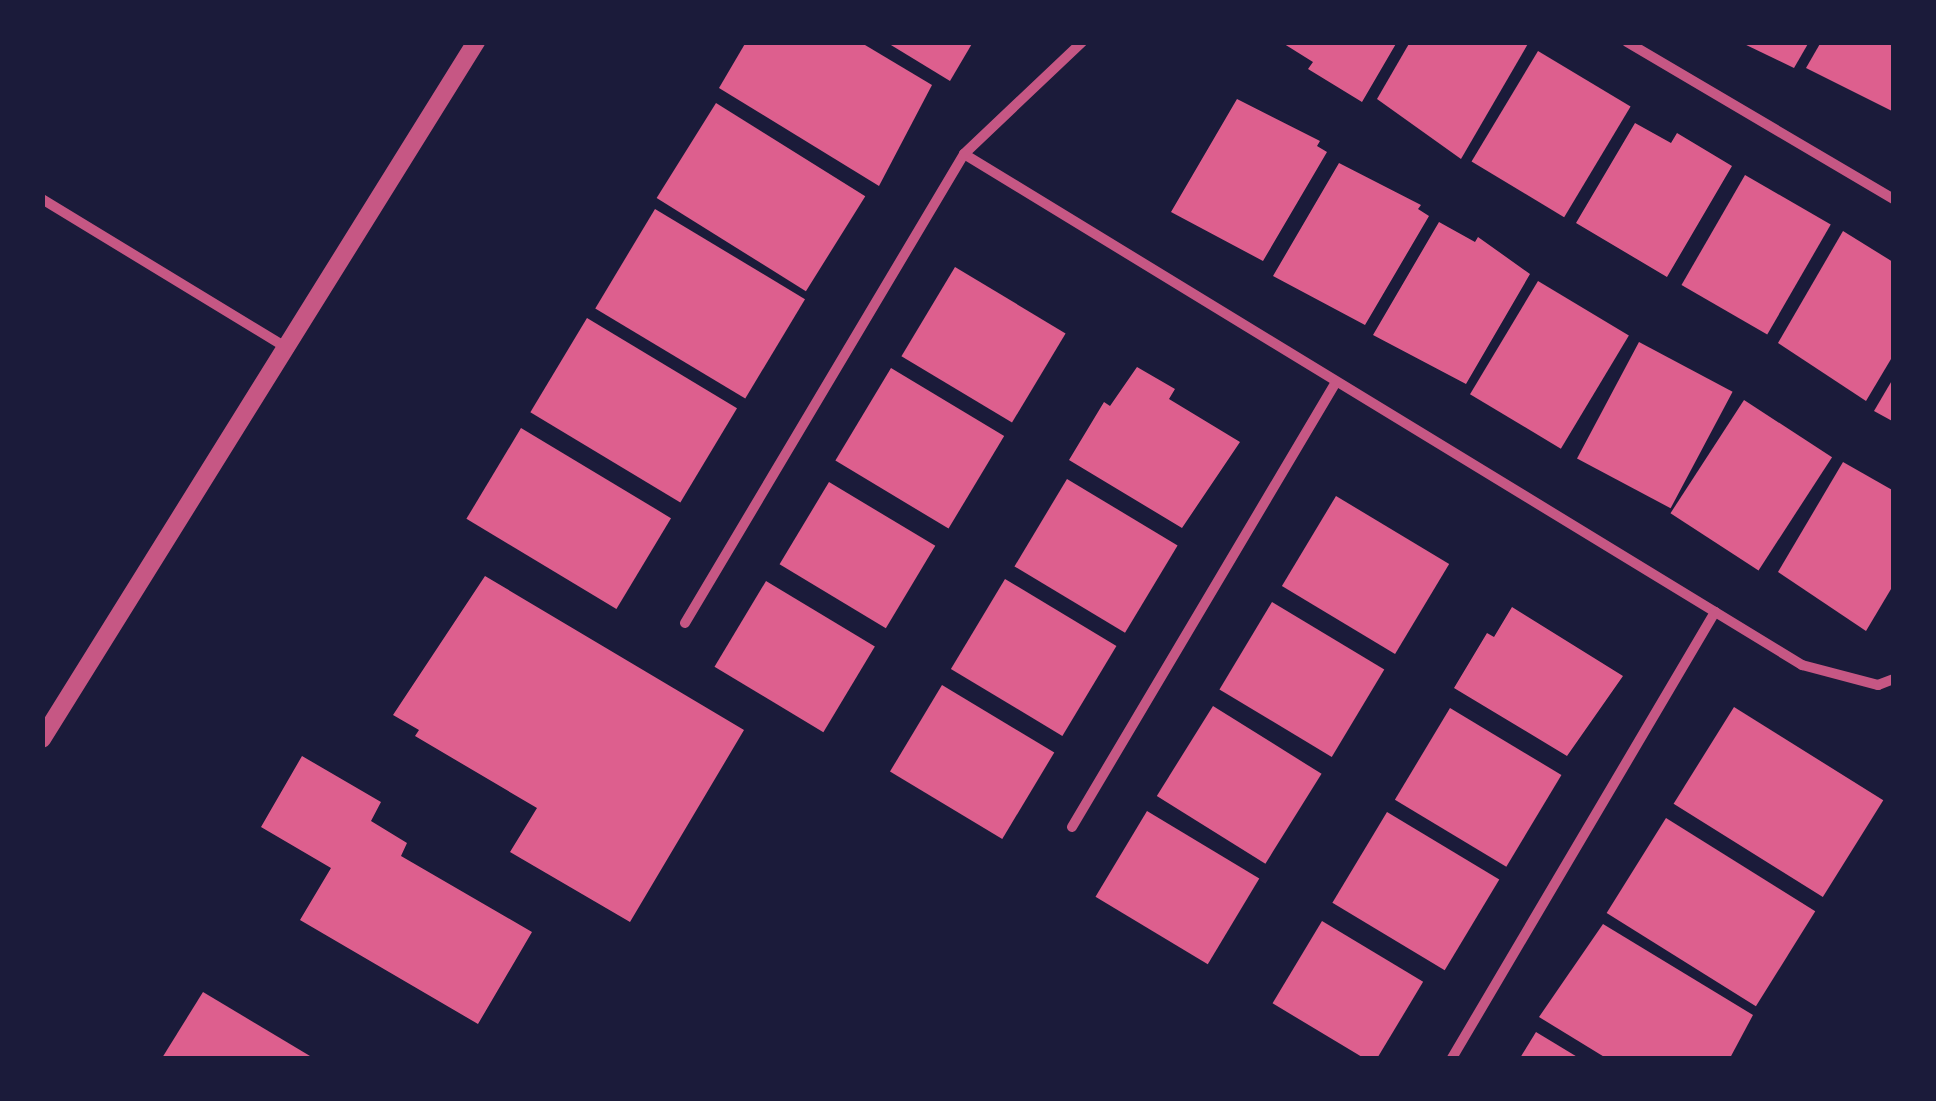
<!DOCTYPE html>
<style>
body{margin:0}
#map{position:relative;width:1936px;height:1101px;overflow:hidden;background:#1b1b3a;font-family:"Zilla Slab",serif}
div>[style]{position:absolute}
.building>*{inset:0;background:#dd5f8e;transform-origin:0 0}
.minor>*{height:10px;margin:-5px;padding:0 5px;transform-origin:5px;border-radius:5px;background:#c65784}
.tertiary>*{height:18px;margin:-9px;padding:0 9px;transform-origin:9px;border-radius:9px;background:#c65784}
span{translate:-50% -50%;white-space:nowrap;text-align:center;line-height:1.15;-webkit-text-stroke:10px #1b1b3a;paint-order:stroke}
.frame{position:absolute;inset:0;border:45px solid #1b1b3a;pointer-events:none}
</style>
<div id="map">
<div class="building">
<div style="clip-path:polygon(746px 42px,860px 42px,932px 85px,879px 186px,719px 88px)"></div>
<div style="clip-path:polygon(886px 42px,973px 42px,950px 81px)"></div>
<div style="clip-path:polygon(1281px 42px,1397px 42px,1362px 102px,1308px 69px,1313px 62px)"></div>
<div style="clip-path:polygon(1410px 42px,1529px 42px,1461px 159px,1377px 99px)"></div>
<div style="clip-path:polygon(1740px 42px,1809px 42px,1794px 68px)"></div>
<div style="clip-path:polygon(1821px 42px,1894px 42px,1894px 112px,1806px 68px)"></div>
<div style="left:1538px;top:51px;width:108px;height:129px;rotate:31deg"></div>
<div style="clip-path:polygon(1237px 99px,1320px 141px,1317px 146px,1327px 152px,1263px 261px,1171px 212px)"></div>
<div style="left:716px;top:103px;width:176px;height:112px;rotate:32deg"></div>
<div style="clip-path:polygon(1635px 123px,1671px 143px,1677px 133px,1732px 166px,1667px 277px,1576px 223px)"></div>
<div style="clip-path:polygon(1339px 163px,1421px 205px,1418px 209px,1429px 216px,1365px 325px,1273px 276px)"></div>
<div style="left:1745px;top:175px;width:99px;height:127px;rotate:30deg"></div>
<div style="left:655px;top:209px;width:175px;height:116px;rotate:31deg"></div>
<div style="clip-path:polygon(1439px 222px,1475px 242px,1478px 237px,1530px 274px,1466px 384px,1373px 335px)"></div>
<div style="clip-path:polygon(1843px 231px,1893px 262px,1894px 354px,1866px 401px,1778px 343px)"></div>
<div style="left:955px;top:267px;width:129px;height:104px;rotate:31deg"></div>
<div style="left:1538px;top:281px;width:106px;height:132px;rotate:31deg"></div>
<div style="left:587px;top:318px;width:175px;height:110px;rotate:31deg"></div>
<div style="left:1639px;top:342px;width:106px;height:132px;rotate:28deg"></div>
<div style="clip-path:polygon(1137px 367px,1175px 389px,1169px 399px,1240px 442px,1182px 528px,1069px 460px,1104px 402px,1110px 406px)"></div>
<div style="left:891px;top:368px;width:132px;height:108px;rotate:31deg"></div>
<div style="clip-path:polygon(1894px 377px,1894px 422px,1874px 411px)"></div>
<div style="left:1744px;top:400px;width:105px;height:135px;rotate:33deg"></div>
<div style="left:521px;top:428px;width:175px;height:106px;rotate:31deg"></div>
<div style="clip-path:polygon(1843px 462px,1894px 491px,1894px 584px,1866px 631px,1778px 572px)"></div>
<div style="left:1067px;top:479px;width:129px;height:102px;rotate:31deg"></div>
<div style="left:829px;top:482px;width:124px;height:96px;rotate:31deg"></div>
<div style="left:1336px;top:496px;width:132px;height:105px;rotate:31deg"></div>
<div style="clip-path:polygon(485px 576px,744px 730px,630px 922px,510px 852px,537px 808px,415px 736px,419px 730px,393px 715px)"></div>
<div style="left:1005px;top:579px;width:130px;height:105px;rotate:31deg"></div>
<div style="left:766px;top:581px;width:127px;height:100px;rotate:31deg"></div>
<div style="left:1272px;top:602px;width:131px;height:102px;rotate:31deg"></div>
<div style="clip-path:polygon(1512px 607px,1623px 676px,1567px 756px,1454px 688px,1487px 633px,1494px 637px)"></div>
<div style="left:942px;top:685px;width:131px;height:101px;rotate:31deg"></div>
<div style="left:1213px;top:706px;width:128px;height:106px;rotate:32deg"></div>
<div style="left:1734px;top:707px;width:176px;height:114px;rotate:32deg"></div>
<div style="left:1450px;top:708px;width:130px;height:107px;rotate:31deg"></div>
<div style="clip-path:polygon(302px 756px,381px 802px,371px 821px,407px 843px,401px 856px,532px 932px,478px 1024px,300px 920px,331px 868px,261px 827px)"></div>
<div style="left:1147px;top:811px;width:131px;height:100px;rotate:31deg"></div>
<div style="left:1387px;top:812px;width:131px;height:106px;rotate:31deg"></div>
<div style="left:1666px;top:818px;width:176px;height:112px;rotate:32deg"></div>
<div style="left:1322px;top:921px;width:118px;height:96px;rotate:31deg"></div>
<div style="clip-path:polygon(1603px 924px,1753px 1015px,1730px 1058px,1606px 1058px,1539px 1017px)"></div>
<div style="clip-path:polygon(203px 992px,310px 1056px,308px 1058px,162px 1058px)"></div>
<div style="clip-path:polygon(1536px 1032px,1579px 1058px,1520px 1058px)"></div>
</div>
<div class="minor">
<div style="left:1627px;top:42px;width:310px;rotate:30.5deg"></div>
<div style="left:964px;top:154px;width:982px;rotate:31.37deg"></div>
<div style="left:1802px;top:665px;width:79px;rotate:14.7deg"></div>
<div style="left:1878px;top:685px;width:17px;rotate:-21deg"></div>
<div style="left:42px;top:199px;width:289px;rotate:31.3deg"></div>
<div style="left:685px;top:623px;width:546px;rotate:-59.25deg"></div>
<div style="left:964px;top:154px;width:163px;rotate:-43.5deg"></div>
<div style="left:1072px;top:827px;width:517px;rotate:-59.32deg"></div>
<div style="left:1452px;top:1058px;width:518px;rotate:-59.47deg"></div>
</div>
<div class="tertiary">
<div style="left:42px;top:739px;width:821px;rotate:-58.09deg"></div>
</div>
<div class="frame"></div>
</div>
